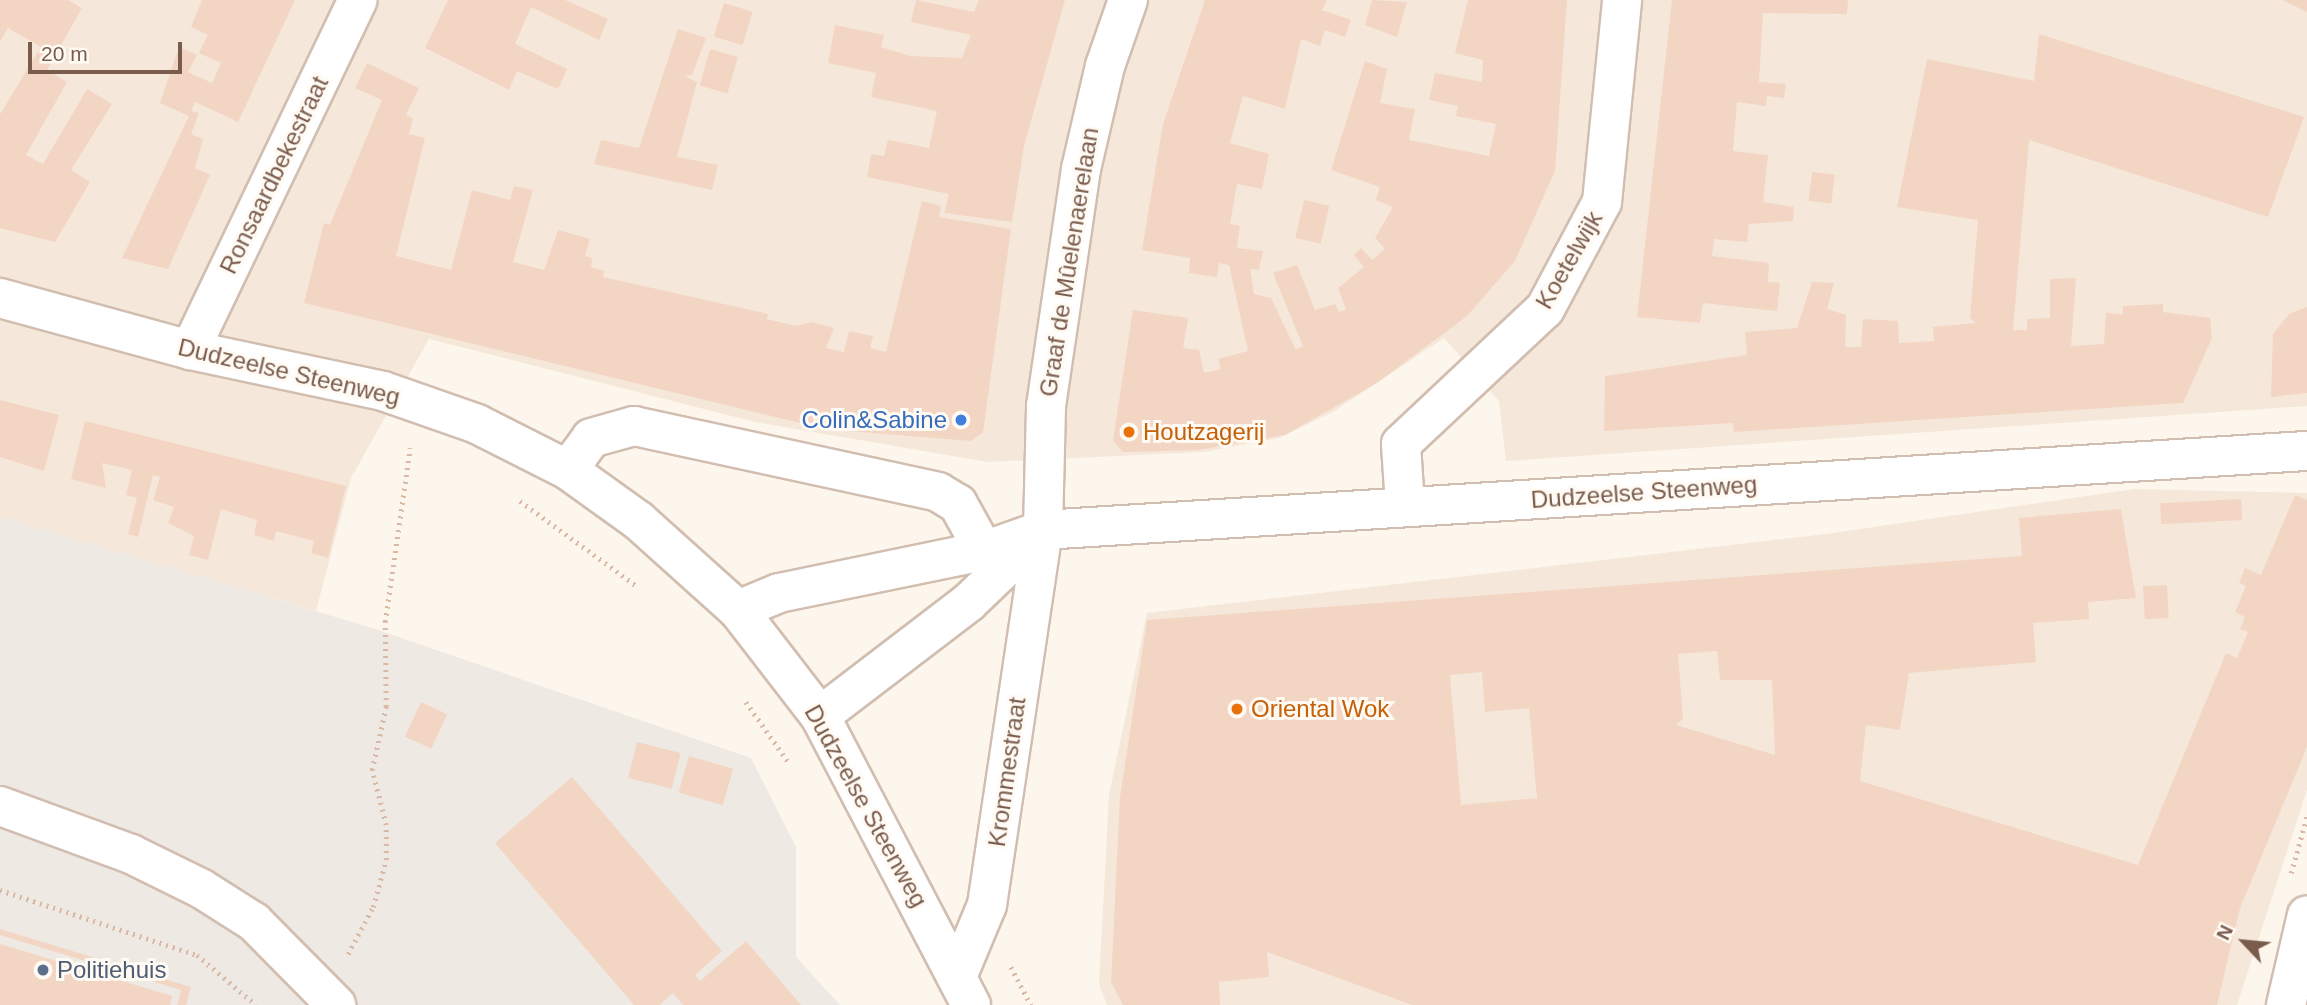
<!DOCTYPE html>
<meta charset="utf-8">
<style>
body{margin:0}
#map{position:relative;width:2307px;height:1005px;overflow:hidden;background:#fdf6ec;font-family:Helvetica,sans-serif}
div>[style]{position:absolute}
.residential>*{inset:0;background:#f5e8da}
.industrial>*{inset:0;background:#efe9e4}
.building>*{inset:0;background:#f3d5c3;transform-origin:0 0}
.path>*{height:4.5px;margin-top:-2.25px;transform-origin:0;background:repeating-linear-gradient(90deg,#d9b8a5 0 2px,transparent 0 7px)}
.roads{filter:drop-shadow(2px 0 #d1beb0) drop-shadow(-2px 0 #d1beb0) drop-shadow(0 2px #d1beb0) drop-shadow(0 -2px #d1beb0)}
.street>*{height:38px;margin:-19px;padding:0 19px;transform-origin:19px;border-radius:19px;background:#fff}
.secondary>*{height:38px;margin:-19px;padding:0 19px;transform-origin:19px;border-radius:19px;background:#fff}
.dots>*{width:19px;height:19px;translate:-50% -50%;box-sizing:border-box;border:4px solid #fffaf3;border-radius:50%}
span{translate:-50% -50%;white-space:nowrap;text-align:center;line-height:1.15;-webkit-text-stroke:6px #fffaf3;paint-order:stroke}
.street-label{font-size:24px;color:#7a5c4d}
.shop-label{font-size:24px;color:#366cbe}
.right{translate:-100% -50%;text-align:right}
.food-label{font-size:24px;color:#c56008}
.left{translate:0 -50%;text-align:left}
.service-label{font-size:24px;color:#4e5e75}
.north{position:absolute;left:2209px;top:907px;width:70px;height:70px;-webkit-text-stroke:5px #fffaf3;paint-order:stroke;rotate:296deg;font-size:19px;font-weight:700;line-height:28px;text-align:center;color:#7a5c4d}
.north::after{content:'';display:block;margin:auto;width:24px;height:32px;background:#7a5c4d;clip-path:polygon(50% 0,100% 100%,50% 72%,0 100%)}
.scale{position:absolute;left:28px;top:42px;width:154px;height:32px;box-sizing:border-box;border:4px solid #7a5c4d;border-top:0;padding-left:9px;font-size:21px;line-height:24px;white-space:nowrap;color:#7a5c4d;-webkit-text-stroke:5px #fffaf3;paint-order:stroke}
</style>
<div id="map">
<div class="residential">
<div style="clip-path:polygon(0 0,2307px 0,2307px 406px,1506px 461px,1499px 401px,1444px 338px,1333px 412px,1279px 438px,1204px 452px,988px 462px,755px 422px,429px 339px,351px 478px,316px 611px,0 517px)"></div>
<div style="clip-path:polygon(2134px 489px,2307px 493px,2307px 790px,2237px 1005px,1107px 1005px,1099px 984px,1109px 795px,1147px 613px,1826px 534px)"></div>
</div>
<div class="industrial">
<div style="clip-path:polygon(0 517px,369px 627px,751px 758px,796px 847px,796px 957px,840px 1005px,0 1005px)"></div>
</div>
<div class="building">
<div style="clip-path:polygon(0 0,68px 0,82px 8px,47px 70px,67px 82px,26px 155px,43px 164px,87px 89px,112px 104px,71px 170px,90px 182px,55px 242px,0 228px,0 114px,41px 47px,8px 28px,0 42px)"></div>
<div style="clip-path:polygon(202px 0,295px 0,238px 122px,195px 102px,191px 111px,199px 113px,191px 134px,203px 139px,195px 168px,210px 175px,168px 269px,122px 258px,189px 116px,160px 103px,179px 47px,197px 55px,188px 72px,212px 83px,221px 63px,199px 53px,208px 35px,191px 27px)"></div>
<div style="clip-path:polygon(448px 0,565px 0,608px 19px,599px 40px,531px 7px,515px 44px,567px 69px,558px 89px,517px 71px,509px 90px,425px 48px)"></div>
<div style="clip-path:polygon(916px 0,974px 12px,979px 0,1065px 0,1024px 146px,1012px 222px,944px 213px,949px 194px,867px 177px,871px 154px,884px 156px,888px 140px,929px 148px,937px 111px,871px 97px,876px 73px,828px 63px,835px 25px,884px 35px,881px 47px,910px 56px,962px 58px,971px 35px,911px 22px)"></div>
<div style="clip-path:polygon(1205px 0,1327px 0,1322px 10px,1351px 20px,1345px 37px,1325px 30px,1320px 46px,1301px 39px,1285px 109px,1243px 96px,1230px 143px,1269px 154px,1262px 189px,1237px 184px,1230px 224px,1240px 226px,1237px 248px,1263px 251px,1259px 270px,1250px 269px,1254px 294px,1271px 298px,1296px 350px,1303px 346px,1273px 273px,1297px 265px,1315px 310px,1335px 304px,1339px 312px,1346px 309px,1338px 288px,1364px 267px,1354px 255px,1361px 248px,1372px 260px,1385px 249px,1375px 238px,1393px 207px,1376px 200px,1380px 187px,1331px 170px,1365px 61px,1387px 69px,1380px 103px,1415px 109px,1409px 140px,1489px 156px,1496px 124px,1456px 116px,1458px 106px,1429px 100px,1435px 73px,1482px 82px,1483px 60px,1455px 53px,1468px 0,1567px 0,1555px 171px,1515px 261px,1467px 316px,1377px 383px,1285px 435px,1198px 450px,1123px 452px,1113px 440px,1133px 310px,1188px 318px,1183px 348px,1199px 350px,1204px 373px,1221px 369px,1218px 359px,1248px 351px,1229px 265px,1219px 263px,1217px 277px,1189px 273px,1190px 258px,1142px 250px,1163px 124px)"></div>
<div style="clip-path:polygon(1372px 0,1407px 2px,1397px 37px,1365px 25px)"></div>
<div style="clip-path:polygon(1672px 0,1848px 0,1847px 14px,1763px 13px,1759px 82px,1786px 84px,1784px 98px,1767px 96px,1766px 106px,1737px 102px,1733px 151px,1768px 155px,1763px 202px,1794px 207px,1793px 221px,1749px 224px,1747px 242px,1714px 239px,1712px 256px,1769px 263px,1768px 282px,1780px 283px,1777px 311px,1703px 303px,1700px 323px,1637px 317px)"></div>
<div style="clip-path:polygon(2283px 0,2307px 0,2307px 12px)"></div>
<div style="left:724px;top:3px;width:30px;height:35px;rotate:17deg"></div>
<div style="clip-path:polygon(678px 29px,706px 38px,692px 75px,684px 76px,697px 82px,677px 157px,718px 165px,712px 190px,594px 164px,601px 140px,639px 148px)"></div>
<div style="clip-path:polygon(2039px 34px,2304px 117px,2268px 217px,2029px 140px,2013px 330px,2027px 330px,2027px 319px,2050px 318px,2050px 279px,2076px 278px,2071px 346px,2104px 344px,2106px 313px,2123px 314px,2123px 306px,2163px 304px,2163px 312px,2210px 318px,2212px 338px,2183px 403px,1734px 432px,1733px 423px,1604px 431px,1605px 376px,1747px 355px,1745px 332px,1797px 328px,1812px 282px,1834px 283px,1827px 309px,1846px 315px,1845px 347px,1861px 347px,1863px 319px,1898px 321px,1899px 343px,1934px 341px,1933px 327px,1976px 323px,1970px 318px,1978px 220px,1897px 207px,1927px 59px,2034px 81px)"></div>
<div style="left:710px;top:49px;width:29px;height:38px;rotate:16deg"></div>
<div style="clip-path:polygon(367px 63px,419px 88px,406px 115px,413px 118px,409px 134px,425px 138px,396px 256px,451px 270px,472px 190px,510px 200px,514px 186px,533px 190px,513px 262px,544px 270px,558px 230px,590px 239px,585px 256px,592px 258px,591px 267px,604px 271px,603px 277px,768px 314px,767px 319px,795px 326px,811px 322px,834px 328px,826px 348px,844px 352px,849px 331px,873px 336px,870px 348px,886px 352px,922px 201px,941px 206px,939px 217px,1011px 229px,983px 432px,971px 441px,825px 429px,304px 303px,324px 223px,330px 225px,382px 100px,355px 88px)"></div>
<div style="left:1812px;top:172px;width:23px;height:29px;rotate:7deg"></div>
<div style="left:1304px;top:200px;width:26px;height:39px;rotate:13deg"></div>
<div style="clip-path:polygon(2307px 307px,2307px 393px,2271px 397px,2273px 334px,2289px 314px)"></div>
<div style="clip-path:polygon(0 400px,59px 415px,44px 471px,0 457px)"></div>
<div style="clip-path:polygon(85px 421px,346px 486px,328px 558px,311px 553px,314px 541px,276px 531px,274px 541px,254px 535px,257px 520px,221px 509px,208px 560px,189px 555px,194px 536px,168px 523px,174px 507px,153px 500px,160px 477px,153px 475px,138px 537px,128px 534px,137px 498px,126px 495px,132px 470px,102px 463px,106px 488px,71px 479px)"></div>
<div style="clip-path:polygon(evenodd,2295px 495px,2307px 500px,2307px 747px,2240px 908px,2217px 1005px,1412px 1005px,1267px 952px,1269px 977px,1219px 982px,1220px 1005px,1123px 1005px,1111px 982px,1120px 797px,1147px 620px,2022px 556px,2019px 518px,2121px 509px,2136px 598px,2088px 602px,2089px 619px,2033px 623px,2036px 662px,1909px 673px,1900px 730px,1866px 725px,1860px 781px,2138px 865px,2226px 653px,2237px 658px,2248px 632px,2240px 629px,2245px 617px,2235px 612px,2246px 586px,2239px 583px,2245px 568px,2261px 575px,2295px 495px,1717px 651px,1720px 680px,1772px 680px,1775px 755px,1676px 725px,1683px 719px,1678px 654px,1717px 651px,2295px 495px,1482px 672px,1485px 712px,1529px 708px,1537px 798px,1461px 805px,1450px 675px,1482px 672px)"></div>
<div style="left:2241px;top:499px;width:21px;height:81px;rotate:87deg"></div>
<div style="left:2167px;top:585px;width:33px;height:24px;rotate:87deg"></div>
<div style="left:421px;top:702px;width:29px;height:38px;rotate:25deg"></div>
<div style="left:637px;top:742px;width:45px;height:37px;rotate:14deg"></div>
<div style="left:689px;top:756px;width:46px;height:38px;rotate:16deg"></div>
<div style="clip-path:polygon(572px 777px,722px 951px,695px 975px,700px 981px,746px 941px,801px 1005px,683px 1005px,673px 993px,660px 1005px,634px 1005px,495px 843px)"></div>
<div style="clip-path:polygon(0 929px,191px 987px,186px 1005px,177px 1005px,181px 990px,0 935px)"></div>
<div style="clip-path:polygon(0 944px,172px 996px,170px 1005px,0 1005px)"></div>
</div>
<div class="path">
<div style="left:520px;top:501px;width:145px;rotate:36deg"></div>
<div style="left:746px;top:702px;width:75px;rotate:54.8deg"></div>
<div style="left:2291px;top:873px;width:59px;rotate:-74.3deg"></div>
<div style="left:0;top:890px;width:207px;rotate:18.3deg"></div>
<div style="left:197px;top:955px;width:77px;rotate:40.3deg"></div>
<div style="left:348px;top:954px;width:53px;rotate:-62deg"></div>
<div style="left:373px;top:907px;width:49px;rotate:-74.5deg"></div>
<div style="left:386px;top:860px;width:35px;rotate:-90deg"></div>
<div style="left:386px;top:825px;width:57px;rotate:-104.3deg"></div>
<div style="left:372px;top:770px;width:65px;rotate:-77.5deg"></div>
<div style="left:386px;top:707px;width:85px;rotate:-90.7deg"></div>
<div style="left:385px;top:622px;width:176px;rotate:-81.8deg"></div>
<div style="left:1011px;top:967px;width:43px;rotate:62.2deg"></div>
</div>
<div class="roads">
<div class="street">
<div style="left:190px;top:350px;width:388px;rotate:-64.4deg"></div>
<div style="left:568px;top:470px;width:39px;rotate:-54deg"></div>
<div style="left:591px;top:438px;width:45px;rotate:-15.6deg"></div>
<div style="left:634px;top:426px;width:311px;rotate:12.2deg"></div>
<div style="left:938px;top:492px;width:23px;rotate:31deg"></div>
<div style="left:958px;top:504px;width:54px;rotate:61deg"></div>
<div style="left:1405px;top:505px;width:61px;rotate:-93.8deg"></div>
<div style="left:1401px;top:444px;width:197px;rotate:-43.2deg"></div>
<div style="left:1545px;top:309px;width:121px;rotate:-62deg"></div>
<div style="left:1602px;top:202px;width:203px;rotate:-84.3deg"></div>
<div style="left:738px;top:610px;width:44px;rotate:-22.5deg"></div>
<div style="left:779px;top:593px;width:209px;rotate:-11.6deg"></div>
<div style="left:984px;top:551px;width:63px;rotate:-19.6deg"></div>
<div style="left:1043px;top:530px;width:1266px;rotate:-3.58deg"></div>
<div style="left:820px;top:716px;width:188px;rotate:-37.4deg"></div>
<div style="left:969px;top:602px;width:91px;rotate:-43.7deg"></div>
<div style="left:957px;top:977px;width:78px;rotate:-67.4deg"></div>
<div style="left:987px;top:905px;width:379px;rotate:-81.5deg"></div>
<div style="left:1043px;top:530px;width:124px;rotate:-88.6deg"></div>
<div style="left:1046px;top:406px;width:240px;rotate:-81.6deg"></div>
<div style="left:1081px;top:169px;width:106px;rotate:-76.9deg"></div>
<div style="left:1105px;top:66px;width:70px;rotate:-70.8deg"></div>
<div style="left:2286px;top:1005px;width:92px;rotate:-76.9deg"></div>
</div>
<div class="secondary">
<div style="left:0;top:298px;width:197px;rotate:15.3deg"></div>
<div style="left:190px;top:350px;width:197px;rotate:12deg"></div>
<div style="left:383px;top:391px;width:100px;rotate:19.3deg"></div>
<div style="left:477px;top:424px;width:102px;rotate:26.8deg"></div>
<div style="left:568px;top:470px;width:87px;rotate:35.7deg"></div>
<div style="left:639px;top:521px;width:133px;rotate:42deg"></div>
<div style="left:738px;top:610px;width:134px;rotate:52.3deg"></div>
<div style="left:820px;top:716px;width:326px;rotate:62.4deg"></div>
<div style="left:0;top:806px;width:140px;rotate:20.1deg"></div>
<div style="left:131px;top:854px;width:79px;rotate:26.2deg"></div>
<div style="left:202px;top:889px;width:62px;rotate:32.4deg"></div>
<div style="left:254px;top:922px;width:117px;rotate:45.3deg"></div>
</div>
</div>
<div class="dots">
<div style="left:961px;top:420px;background:#3f7fe0"></div>
<div style="left:1129px;top:432px;background:#e8710a"></div>
<div style="left:1237px;top:709px;background:#e8710a"></div>
<div style="left:43px;top:970px;background:#5c6f8a"></div>
</div>
<div class="street-label">
<span style="left:274px;top:175px;rotate:-64deg">Ronsaardbekestraat</span>
<span style="left:1569px;top:260px;rotate:-60deg">Koetelwijk</span>
<span style="left:1069px;top:262px;rotate:-81deg">Graaf de Mûelenaerelaan</span>
<span style="left:289px;top:372px;rotate:13deg">Dudzeelse Steenweg</span>
<span style="left:1644px;top:492px;rotate:-4deg">Dudzeelse Steenweg</span>
<span style="left:1007px;top:772px;rotate:-82deg">Krommestraat</span>
<span style="left:866px;top:806px;rotate:61deg">Dudzeelse Steenweg</span>
</div>
<div class="shop-label">
<span class="right" style="left:947px;top:420px">Colin&amp;Sabine</span>
</div>
<div class="food-label">
<span class="left" style="left:1143px;top:432px">Houtzagerij</span>
<span class="left" style="left:1251px;top:709px">Oriental Wok</span>
</div>
<div class="service-label">
<span class="left" style="left:57px;top:970px">Politiehuis</span>
</div>
<div class="north">N</div>
<div class="scale">20 m</div>
</div>
